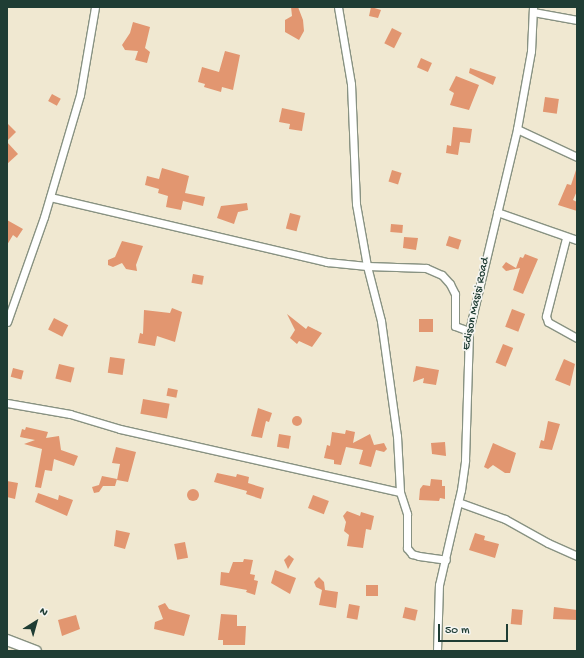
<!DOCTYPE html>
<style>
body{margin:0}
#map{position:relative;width:584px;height:658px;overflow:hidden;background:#f0e8d1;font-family:"Gochi Hand",sans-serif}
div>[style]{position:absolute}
.building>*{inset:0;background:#e29670;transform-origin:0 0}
.round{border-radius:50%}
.roads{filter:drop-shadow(1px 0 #889282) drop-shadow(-1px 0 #889282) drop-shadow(0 1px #889282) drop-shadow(0 -1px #889282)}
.street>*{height:7px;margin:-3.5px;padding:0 3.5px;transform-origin:3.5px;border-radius:3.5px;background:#fff}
.secondary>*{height:10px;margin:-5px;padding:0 5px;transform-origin:5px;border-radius:5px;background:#fff}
span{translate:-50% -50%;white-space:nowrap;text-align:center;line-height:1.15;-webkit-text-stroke:3.5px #f6f6f2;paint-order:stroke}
.street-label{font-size:12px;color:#1f3d34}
.frame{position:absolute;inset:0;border:8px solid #1f3d34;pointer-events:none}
.north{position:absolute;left:16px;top:602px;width:40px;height:40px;-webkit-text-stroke:3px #f6f6f2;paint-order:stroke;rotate:37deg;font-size:11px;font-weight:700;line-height:16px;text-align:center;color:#1f3d34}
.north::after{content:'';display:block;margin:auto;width:14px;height:18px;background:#1f3d34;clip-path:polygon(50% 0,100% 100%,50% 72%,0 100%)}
.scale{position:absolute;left:438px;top:624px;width:70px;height:18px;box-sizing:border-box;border:2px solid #1f3d34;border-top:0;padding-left:5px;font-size:12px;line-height:14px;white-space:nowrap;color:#1f3d34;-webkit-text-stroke:3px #f6f6f2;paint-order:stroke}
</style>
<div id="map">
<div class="building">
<div style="clip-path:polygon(291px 7px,298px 7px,303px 20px,304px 31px,299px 40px,285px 32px,285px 20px,292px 16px)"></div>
<div style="clip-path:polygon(371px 7px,381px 10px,378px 18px,369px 16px)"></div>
<div style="clip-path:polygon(133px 22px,150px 27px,145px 48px,150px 52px,147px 63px,135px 60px,138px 51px,125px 50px,122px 45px,130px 33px)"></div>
<div style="left:392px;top:28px;width:11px;height:17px;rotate:27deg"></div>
<div style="clip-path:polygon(225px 51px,240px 55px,233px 90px,222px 87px,221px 92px,204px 87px,205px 84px,198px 82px,202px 67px,219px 72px)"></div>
<div style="left:421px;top:58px;width:12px;height:10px;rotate:24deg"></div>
<div style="clip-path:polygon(470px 68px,496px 77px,493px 85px,469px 73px)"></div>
<div style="clip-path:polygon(456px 76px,479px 85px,469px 110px,450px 105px,454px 93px,449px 90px)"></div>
<div style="left:52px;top:94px;width:10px;height:8px;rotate:29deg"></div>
<div style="left:545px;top:97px;width:14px;height:15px;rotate:8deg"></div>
<div style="clip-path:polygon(282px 108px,305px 113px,302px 131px,289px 129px,290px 124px,279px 122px)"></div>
<div style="clip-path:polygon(7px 123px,16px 132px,7px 141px)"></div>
<div style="clip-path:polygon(453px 127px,472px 129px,470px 143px,460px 142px,458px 155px,446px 153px,447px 145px,451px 146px)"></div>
<div style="clip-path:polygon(7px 142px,18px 154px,7px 164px)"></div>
<div style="clip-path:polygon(162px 168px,189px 176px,185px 193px,205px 197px,203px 206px,183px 201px,181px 210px,166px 207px,168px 196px,158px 193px,159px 189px,145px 185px,147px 176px,159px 179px)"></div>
<div style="left:392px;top:170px;width:10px;height:12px;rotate:17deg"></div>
<div style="clip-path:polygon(576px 170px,577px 191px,573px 200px,577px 202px,577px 211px,558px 205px,567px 184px,571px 185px)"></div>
<div style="clip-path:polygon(247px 203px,248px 210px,238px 212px,234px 224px,217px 218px,221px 206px)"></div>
<div style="left:290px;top:213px;width:11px;height:16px;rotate:15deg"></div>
<div style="clip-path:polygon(7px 220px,23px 229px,17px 238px,13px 235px,7px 245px)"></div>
<div style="left:391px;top:224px;width:12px;height:8px;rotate:5deg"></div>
<div style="left:449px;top:236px;width:13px;height:10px;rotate:18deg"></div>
<div style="clip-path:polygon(404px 237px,418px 238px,416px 250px,403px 248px)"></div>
<div style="clip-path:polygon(122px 241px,143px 246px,136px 265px,137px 271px,126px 269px,122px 263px,113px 267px,108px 265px,108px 260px,115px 257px)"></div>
<div style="clip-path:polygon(525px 254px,538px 259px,523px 294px,513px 290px,520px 268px,506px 271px,502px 267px,506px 262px,516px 268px,520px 257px,523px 258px)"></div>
<div style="left:193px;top:274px;width:11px;height:9px;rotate:10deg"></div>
<div style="clip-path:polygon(172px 308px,182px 312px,175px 342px,157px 336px,155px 346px,138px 343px,140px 333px,143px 334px,144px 310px,170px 313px)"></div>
<div style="left:512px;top:309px;width:14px;height:19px;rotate:21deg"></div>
<div style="clip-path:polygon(287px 314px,306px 329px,308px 326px,322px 333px,312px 347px,299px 341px,297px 344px,290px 338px,295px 330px)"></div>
<div style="left:54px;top:318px;width:16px;height:13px;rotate:27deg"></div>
<div style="left:419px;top:319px;width:14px;height:13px"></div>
<div style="left:503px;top:344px;width:11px;height:20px;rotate:22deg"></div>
<div style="left:110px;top:357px;width:15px;height:16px;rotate:8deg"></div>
<div style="clip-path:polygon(564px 359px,575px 364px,570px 386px,555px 380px)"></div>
<div style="left:59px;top:364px;width:16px;height:15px;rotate:14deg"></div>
<div style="clip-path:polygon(416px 366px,439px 370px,436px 385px,423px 383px,424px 378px,413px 382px)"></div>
<div style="left:13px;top:368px;width:11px;height:9px;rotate:15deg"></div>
<div style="left:168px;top:388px;width:10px;height:8px;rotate:11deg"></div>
<div style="left:143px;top:399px;width:27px;height:15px;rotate:10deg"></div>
<div style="clip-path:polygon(258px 408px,272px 413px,269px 422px,266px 421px,262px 438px,251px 436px)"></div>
<div class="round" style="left:292px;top:416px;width:10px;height:10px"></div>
<div style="clip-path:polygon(548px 421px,560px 424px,552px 450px,539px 448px,541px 440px,544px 441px)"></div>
<div style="clip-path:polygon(26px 427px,48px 432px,46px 438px,59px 436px,61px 450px,78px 456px,74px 466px,54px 459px,52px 471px,45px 470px,41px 488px,35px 487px,42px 449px,24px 444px,35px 440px,20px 437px,22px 429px,25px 430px)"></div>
<div style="clip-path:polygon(346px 430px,355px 432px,353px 443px,370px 434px,374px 445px,384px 443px,387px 449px,384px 452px,376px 450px,371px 467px,359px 464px,363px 450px,346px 447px,341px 465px,334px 464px,334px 460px,324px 458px,327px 445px,330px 446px,332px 432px,345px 434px)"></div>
<div style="left:279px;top:434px;width:12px;height:13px;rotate:9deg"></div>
<div style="clip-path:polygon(445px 442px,446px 456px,432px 454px,431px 443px)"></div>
<div style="clip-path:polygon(493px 443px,516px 453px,510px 473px,505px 473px,493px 465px,488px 469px,484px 467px)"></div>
<div style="clip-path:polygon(116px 447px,136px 452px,128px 482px,117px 480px,120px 464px,112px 463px)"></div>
<div style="clip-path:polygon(217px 473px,236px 477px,237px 474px,249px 477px,248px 483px,264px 488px,261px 499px,246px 494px,247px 491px,214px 482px)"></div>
<div style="clip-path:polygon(102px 476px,117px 479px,115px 486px,103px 486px,99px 492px,94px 493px,92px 487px,99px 485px)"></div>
<div style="clip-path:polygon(431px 479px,442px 480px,442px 486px,445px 486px,445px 499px,440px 498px,439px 501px,419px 500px,420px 489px,423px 485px,430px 486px)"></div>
<div style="clip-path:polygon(7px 481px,18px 483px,15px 499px,7px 497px)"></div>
<div class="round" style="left:187px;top:489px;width:12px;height:12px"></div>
<div style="clip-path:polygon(38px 493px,58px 500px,59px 495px,73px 500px,67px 516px,35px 502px)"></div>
<div style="left:313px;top:495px;width:17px;height:14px;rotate:21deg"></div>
<div style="clip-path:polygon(347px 511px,360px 516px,361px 512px,374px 516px,371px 530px,366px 529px,363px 548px,347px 546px,349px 535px,344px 531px,346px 522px,343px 516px)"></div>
<div style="clip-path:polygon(116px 530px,130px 533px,125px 549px,114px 546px)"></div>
<div style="clip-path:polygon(475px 533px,485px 536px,484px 540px,499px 544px,495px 558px,469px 550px)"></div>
<div style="left:185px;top:542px;width:16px;height:11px;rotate:79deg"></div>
<div style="clip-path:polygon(289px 555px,294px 559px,288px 569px,284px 560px)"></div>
<div style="clip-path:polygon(244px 559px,253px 560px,250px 574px,255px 575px,254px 580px,258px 581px,255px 595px,246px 592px,247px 590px,220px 585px,221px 572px,229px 573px,233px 562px,243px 562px)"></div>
<div style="clip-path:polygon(275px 570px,296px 578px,290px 594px,271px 583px)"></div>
<div style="clip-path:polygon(319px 577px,324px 582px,325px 590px,338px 592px,336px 608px,319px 605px,322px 590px,316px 587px,314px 582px)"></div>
<div style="left:366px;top:585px;width:12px;height:11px"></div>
<div style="clip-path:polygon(165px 603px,169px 609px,190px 615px,184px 636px,154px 629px,155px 622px,163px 619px,158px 606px)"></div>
<div style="left:349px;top:604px;width:11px;height:14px;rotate:10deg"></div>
<div style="left:405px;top:607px;width:13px;height:11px;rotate:13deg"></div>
<div style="clip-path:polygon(554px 607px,577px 610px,577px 620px,553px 619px)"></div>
<div style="left:512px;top:609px;width:11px;height:15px;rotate:5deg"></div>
<div style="clip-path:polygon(221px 614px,237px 615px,237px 626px,246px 626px,245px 645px,223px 645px,223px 640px,218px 640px)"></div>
<div style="clip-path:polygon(76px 615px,80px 629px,62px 636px,58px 620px)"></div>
</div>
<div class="roads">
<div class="street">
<div style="left:338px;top:7px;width:78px;rotate:80.4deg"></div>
<div style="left:351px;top:84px;width:120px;rotate:87.6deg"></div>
<div style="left:356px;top:204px;width:63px;rotate:79.9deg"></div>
<div style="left:367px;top:266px;width:57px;rotate:75.7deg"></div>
<div style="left:381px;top:321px;width:116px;rotate:82.1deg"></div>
<div style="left:397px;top:436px;width:56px;rotate:86.9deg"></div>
<div style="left:400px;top:492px;width:23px;rotate:72deg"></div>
<div style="left:407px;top:514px;width:34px;rotate:90deg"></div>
<div style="left:407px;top:548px;width:8px;rotate:50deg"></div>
<div style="left:412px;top:554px;width:7px;rotate:16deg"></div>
<div style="left:419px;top:556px;width:27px;rotate:8deg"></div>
<div style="left:533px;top:12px;width:45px;rotate:10.3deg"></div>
<div style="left:517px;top:129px;width:66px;rotate:25deg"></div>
<div style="left:50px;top:197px;width:285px;rotate:13.2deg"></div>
<div style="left:327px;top:262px;width:40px;rotate:5.7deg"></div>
<div style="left:367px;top:266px;width:59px;rotate:1.9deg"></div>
<div style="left:426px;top:268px;width:17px;rotate:24deg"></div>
<div style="left:442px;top:275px;width:12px;rotate:48deg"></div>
<div style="left:450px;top:284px;width:11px;rotate:63deg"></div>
<div style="left:455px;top:294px;width:32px;rotate:90deg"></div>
<div style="left:455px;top:326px;width:15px;rotate:20deg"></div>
<div style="left:497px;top:212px;width:85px;rotate:19.3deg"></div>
<div style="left:566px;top:238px;width:81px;rotate:104.4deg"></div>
<div style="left:546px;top:316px;width:6px;rotate:72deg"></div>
<div style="left:548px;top:322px;width:33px;rotate:29deg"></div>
<div style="left:7px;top:322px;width:111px;rotate:-70.6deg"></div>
<div style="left:44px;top:217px;width:127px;rotate:-73.6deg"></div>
<div style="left:80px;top:95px;width:89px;rotate:-80.3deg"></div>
<div style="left:7px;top:403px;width:64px;rotate:9.9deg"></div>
<div style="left:70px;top:414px;width:52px;rotate:16.7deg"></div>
<div style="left:120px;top:429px;width:287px;rotate:12.7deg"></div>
<div style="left:458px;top:502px;width:50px;rotate:19.9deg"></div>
<div style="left:505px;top:519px;width:49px;rotate:29.2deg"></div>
<div style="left:548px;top:543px;width:32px;rotate:24deg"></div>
<div style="left:437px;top:651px;width:66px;rotate:-88.3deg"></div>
<div style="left:439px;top:585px;width:98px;rotate:-77deg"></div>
<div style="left:461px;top:490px;width:30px;rotate:-82deg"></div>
<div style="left:465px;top:460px;width:129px;rotate:-88.2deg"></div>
<div style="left:469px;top:331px;width:208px;rotate:-76.6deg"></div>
<div style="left:517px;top:129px;width:79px;rotate:-79.8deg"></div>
<div style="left:531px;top:51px;width:44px;rotate:-87.4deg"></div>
</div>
<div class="secondary">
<div style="left:7px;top:640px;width:31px;rotate:21deg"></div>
</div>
</div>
<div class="street-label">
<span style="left:477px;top:304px;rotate:-78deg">Edison Masisi Road</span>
</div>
<div class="frame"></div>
<div class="north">N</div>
<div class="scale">50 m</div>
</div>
